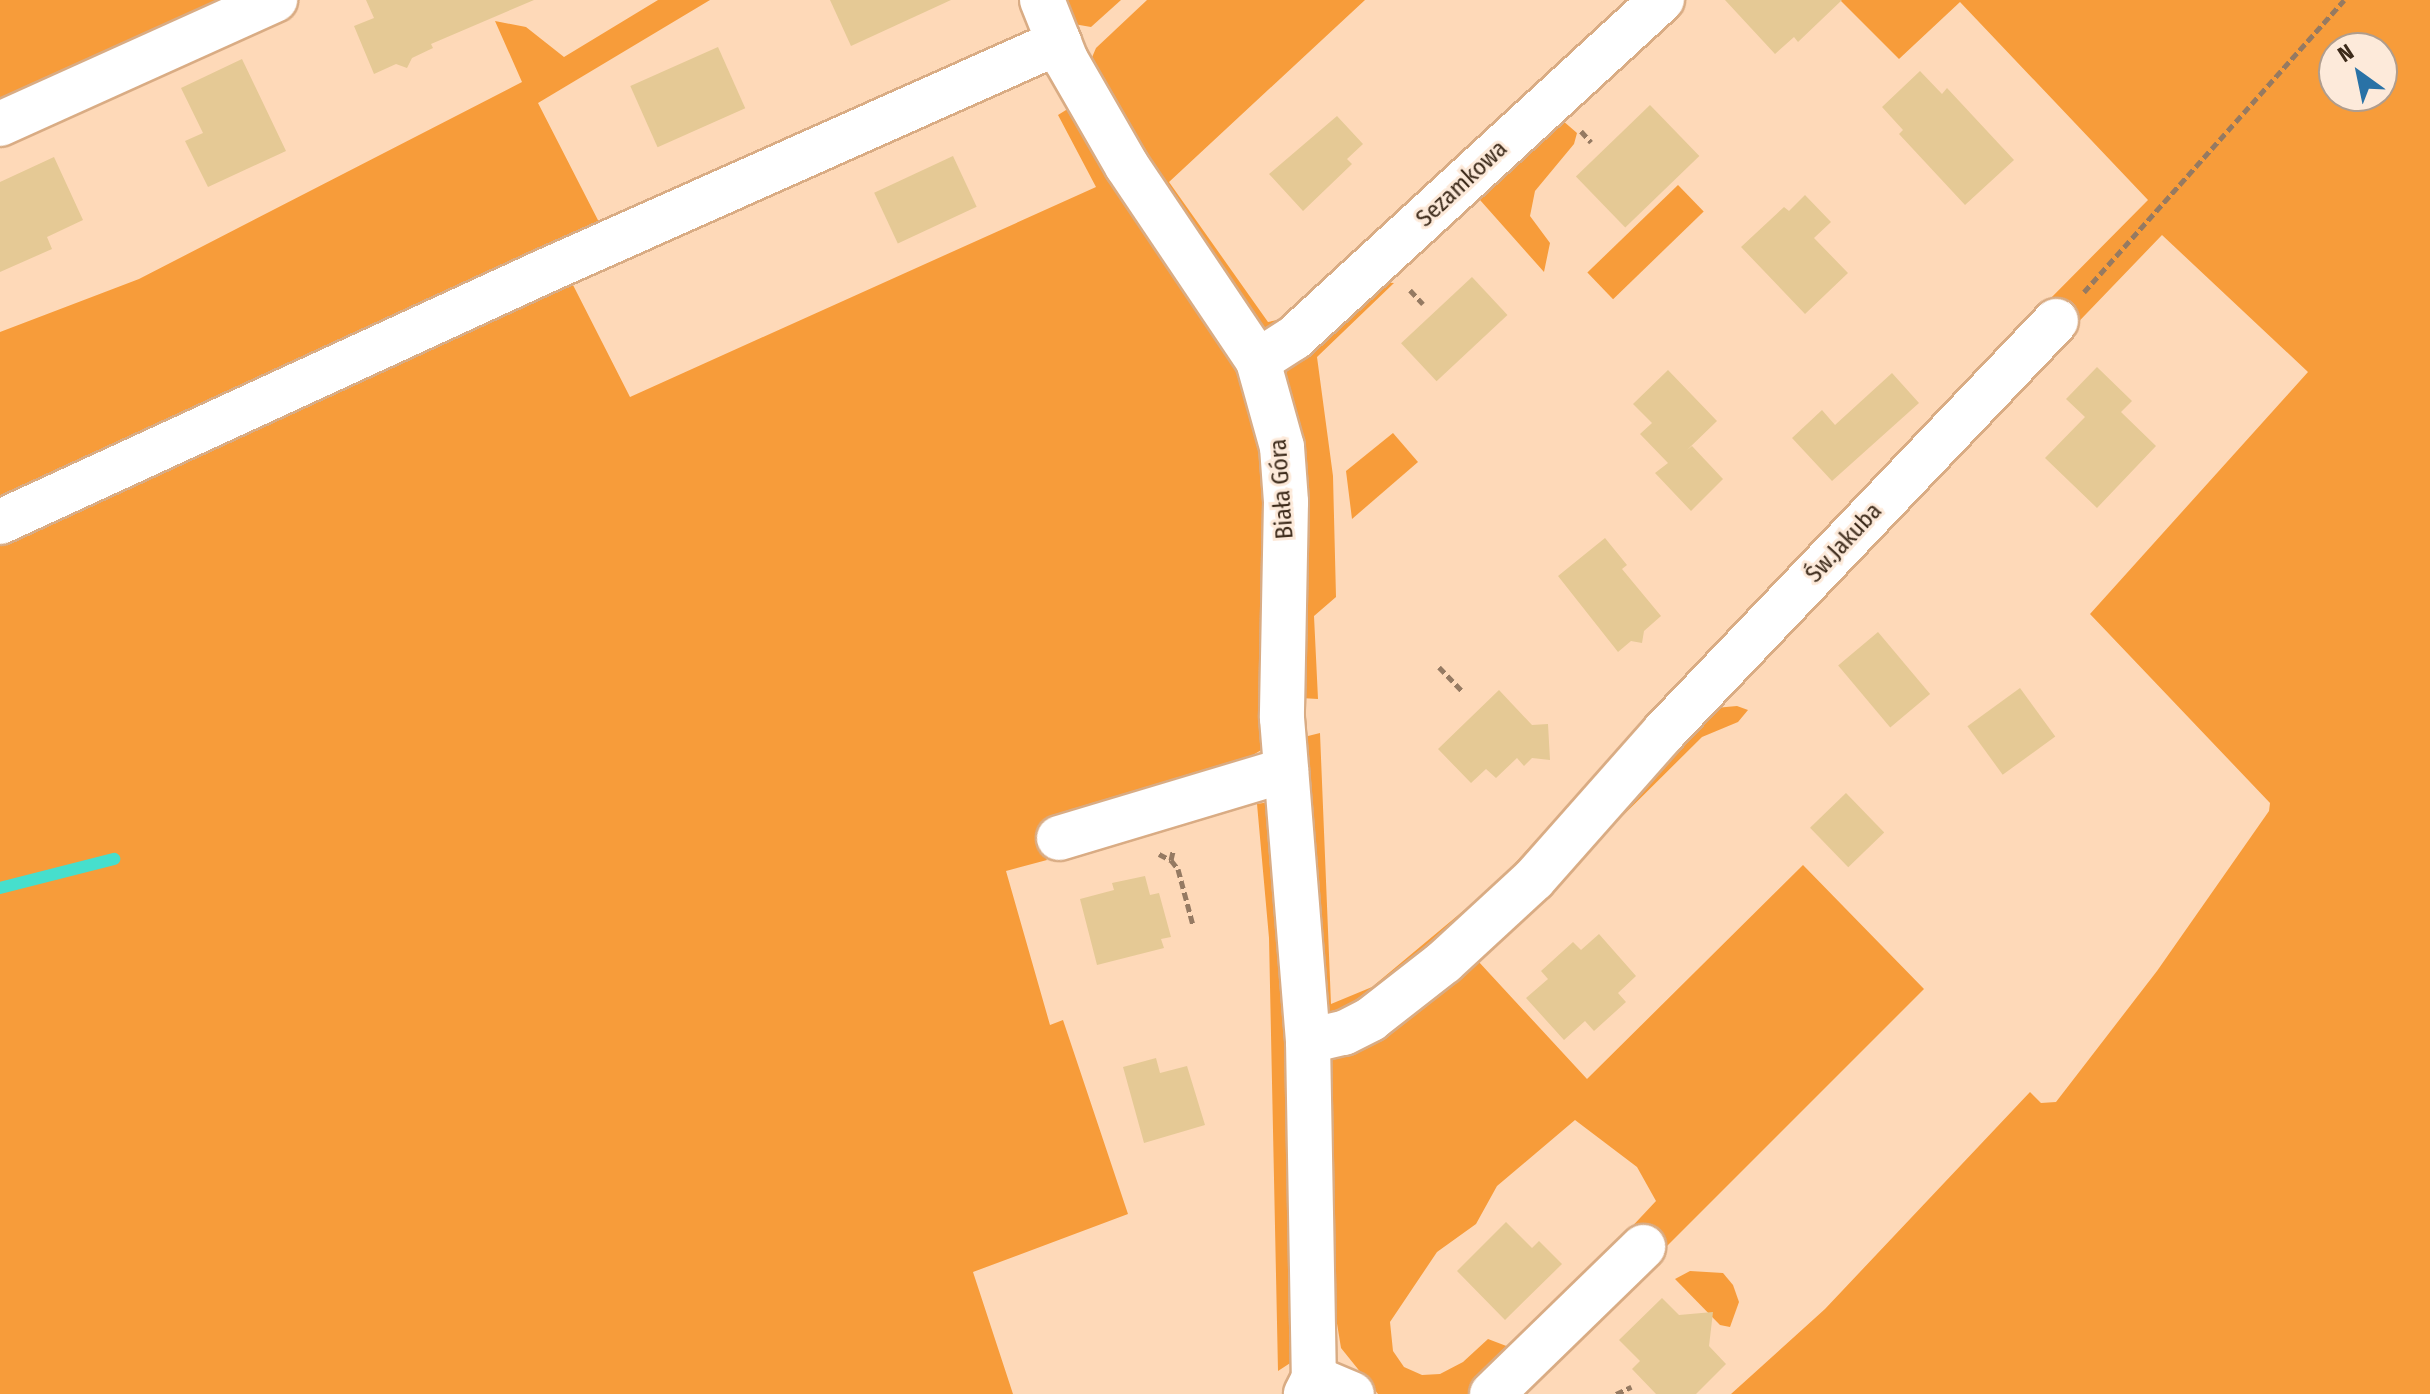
<!DOCTYPE html>
<meta charset="utf-8">
<style>
body{margin:0}
#map{position:relative;width:2430px;height:1394px;overflow:hidden;background:#fed9b8;font-family:"Fira Sans Condensed",sans-serif}
div>[style]{position:absolute}
.green>*{inset:0;background:#f79c3a;transform-origin:0 0}
.stream>*{height:12px;margin:-6px;padding:0 6px;transform-origin:6px;border-radius:6px;background:#46dfcd}
.building>*{inset:0;background:#e5c995;transform-origin:0 0}
.path>*{height:5px;margin-top:-2.5px;transform-origin:0;background:repeating-linear-gradient(90deg,#957a62 0 8px,transparent 0 12px)}
.roads{filter:drop-shadow(2px 0 #d9ac84) drop-shadow(-2px 0 #d9ac84) drop-shadow(0 2px #d9ac84) drop-shadow(0 -2px #d9ac84)}
.minor>*{height:44px;margin:-22px;padding:0 22px;transform-origin:22px;border-radius:22px;background:#fff}
span{translate:-50% -50%;white-space:nowrap;text-align:center;line-height:1.15;-webkit-text-stroke:6px #fdeada;paint-order:stroke}
.street-label{font-size:24px;color:#3c2a1a}
.north{position:absolute;left:2318px;top:32px;width:80px;height:80px;box-sizing:border-box;background:#fdeada;border:2px solid #b09d8d;border-radius:50%;rotate:327deg;font-size:22px;font-weight:700;line-height:32px;text-align:center;color:#3c2a1a}
.north::after{content:'';display:block;margin:auto;width:28px;height:36px;background:#2972a6;clip-path:polygon(50% 0,100% 100%,50% 72%,0 100%)}
</style>
<div id="map">
<div class="green">
<div style="clip-path:polygon(0 0,245px 0,0 111px)"></div>
<div style="clip-path:polygon(658px 0,710px 0,538px 103px,602px 228px,0 507px,0 332px,139px 279px,522px 82px,495px 21px,526px 27px,564px 57px)"></div>
<div style="clip-path:polygon(1054px 0,1121px 0,1091px 27px,1068px 23px)"></div>
<div style="clip-path:polygon(1147px 0,1365px 0,1169px 182px,1268px 322px,1291px 317px,1269px 330px,1245px 319px,1090px 62px,1096px 48px)"></div>
<div style="clip-path:polygon(evenodd,1840px 0,2430px 0,2430px 1394px,1731px 1394px,1825px 1309px,2030px 1092px,2041px 1103px,2056px 1102px,2157px 971px,2269px 811px,2270px 803px,2090px 614px,2308px 372px,2162px 235px,2062px 339px,2041px 308px,2148px 200px,1960px 2px,1899px 59px,1840px 0,2334px 48px,2382px 48px,2382px 96px,2334px 96px,2334px 48px)"></div>
<div style="clip-path:polygon(1066px 110px,1076px 111px,1222px 321px,1267px 432px,1263px 749px,1221px 774px,1042px 828px,1039px 846px,1047px 860px,1006px 871px,1050px 1025px,1063px 1020px,1128px 1214px,973px 1272px,1013px 1394px,0 1394px,0 540px,551px 283px,639px 255px,573px 285px,630px 397px,1096px 187px,1058px 115px)"></div>
<div style="clip-path:polygon(1562px 120px,1577px 133px,1574px 144px,1535px 191px,1530px 216px,1550px 243px,1544px 272px,1480px 200px)"></div>
<div style="left:1678px;top:185px;width:37px;height:126px;rotate:46deg"></div>
<div style="clip-path:polygon(1378px 282px,1394px 283px,1317px 357px,1333px 476px,1336px 597px,1314px 616px,1318px 699px,1301px 698px,1283px 382px,1291px 360px)"></div>
<div style="clip-path:polygon(1393px 433px,1418px 462px,1352px 519px,1346px 471px)"></div>
<div style="clip-path:polygon(1737px 706px,1748px 710px,1738px 722px,1702px 737px,1556px 882px,1715px 708px)"></div>
<div style="clip-path:polygon(1320px 733px,1331px 1004px,1372px 987px,1499px 881px,1536px 840px,1547px 851px,1347px 1016px,1326px 1014px,1304px 737px)"></div>
<div style="clip-path:polygon(1275px 801px,1304px 1354px,1278px 1371px,1269px 938px,1257px 804px)"></div>
<div style="clip-path:polygon(1803px 865px,1924px 989px,1519px 1394px,1610px 1250px,1656px 1201px,1637px 1167px,1575px 1120px,1497px 1186px,1476px 1224px,1437px 1252px,1390px 1322px,1393px 1351px,1404px 1367px,1422px 1375px,1440px 1374px,1463px 1362px,1488px 1339px,1509px 1347px,1474px 1394px,1378px 1394px,1341px 1348px,1332px 1293px,1318px 1078px,1334px 1050px,1536px 903px,1478px 961px,1587px 1079px)"></div>
<div style="clip-path:polygon(1690px 1271px,1723px 1273px,1733px 1285px,1739px 1302px,1730px 1327px,1720px 1325px,1675px 1279px)"></div>
</div>
<div class="stream">
<div style="left:0;top:888px;width:118px;rotate:-14.3deg"></div>
</div>
<div class="building">
<div style="clip-path:polygon(366px 0,534px 0,431px 44px,433px 48px,412px 58px,407px 68px,396px 64px,374px 74px,354px 26px,374px 18px)"></div>
<div style="clip-path:polygon(830px 0,951px 0,851px 46px)"></div>
<div style="clip-path:polygon(1725px 0,1842px 0,1798px 42px,1794px 37px,1775px 54px)"></div>
<div style="left:718px;top:47px;width:67px;height:96px;rotate:66deg"></div>
<div style="clip-path:polygon(242px 59px,286px 151px,208px 187px,185px 141px,203px 133px,181px 88px)"></div>
<div style="clip-path:polygon(1920px 71px,1942px 94px,1947px 88px,2014px 160px,1965px 205px,1899px 134px,1903px 130px,1882px 107px)"></div>
<div style="left:1650px;top:105px;width:71px;height:103px;rotate:46deg"></div>
<div style="clip-path:polygon(1337px 116px,1363px 144px,1347px 159px,1352px 164px,1303px 211px,1269px 174px)"></div>
<div style="left:953px;top:156px;width:56px;height:87px;rotate:65deg"></div>
<div style="clip-path:polygon(54px 157px,83px 220px,47px 237px,52px 249px,0 272px,0 182px)"></div>
<div style="clip-path:polygon(1805px 195px,1831px 222px,1814px 238px,1848px 273px,1805px 314px,1741px 247px,1784px 207px,1789px 211px)"></div>
<div style="left:1472px;top:277px;width:52px;height:97px;rotate:47deg"></div>
<div style="clip-path:polygon(2097px 367px,2132px 401px,2121px 412px,2156px 446px,2097px 508px,2045px 458px,2085px 417px,2066px 399px)"></div>
<div style="clip-path:polygon(1668px 370px,1717px 421px,1687px 450px,1692px 446px,1723px 479px,1691px 511px,1655px 473px,1668px 463px,1640px 434px,1652px 423px,1633px 404px)"></div>
<div style="clip-path:polygon(1892px 373px,1919px 403px,1832px 481px,1792px 438px,1822px 410px,1835px 425px)"></div>
<div style="clip-path:polygon(1605px 538px,1627px 565px,1622px 569px,1661px 616px,1644px 631px,1642px 643px,1631px 641px,1618px 652px,1558px 576px)"></div>
<div style="left:1878px;top:632px;width:81px;height:52px;rotate:50deg"></div>
<div style="left:2020px;top:688px;width:60px;height:65px;rotate:54deg"></div>
<div style="clip-path:polygon(1499px 690px,1532px 725px,1548px 724px,1550px 760px,1532px 758px,1524px 766px,1517px 758px,1496px 778px,1486px 769px,1471px 783px,1438px 749px)"></div>
<div style="left:1846px;top:793px;width:55px;height:50px;rotate:46deg"></div>
<div style="clip-path:polygon(1145px 876px,1150px 895px,1159px 893px,1171px 937px,1161px 939px,1164px 948px,1097px 965px,1080px 899px,1114px 890px,1112px 883px)"></div>
<div style="clip-path:polygon(1599px 934px,1636px 976px,1618px 993px,1626px 1002px,1594px 1031px,1585px 1021px,1564px 1040px,1526px 998px,1548px 979px,1541px 971px,1573px 942px,1581px 950px)"></div>
<div style="clip-path:polygon(1156px 1058px,1160px 1073px,1187px 1066px,1205px 1125px,1144px 1143px,1123px 1067px)"></div>
<div style="clip-path:polygon(1506px 1222px,1532px 1248px,1539px 1241px,1562px 1264px,1505px 1320px,1457px 1271px)"></div>
<div style="clip-path:polygon(1662px 1298px,1679px 1315px,1713px 1312px,1709px 1346px,1726px 1364px,1696px 1394px,1656px 1394px,1632px 1369px,1640px 1361px,1619px 1340px)"></div>
</div>
<div class="path">
<div style="left:1581px;top:131px;width:15px;rotate:48deg"></div>
<div style="left:1410px;top:290px;width:19px;rotate:47deg"></div>
<div style="left:2084px;top:292px;width:391px;rotate:-48.3deg"></div>
<div style="left:1439px;top:667px;width:33px;rotate:46deg"></div>
<div style="left:1159px;top:854px;width:13px;rotate:27deg"></div>
<div style="left:1171px;top:860px;width:9px;rotate:-77deg"></div>
<div style="left:1171px;top:860px;width:11px;rotate:52deg"></div>
<div style="left:1178px;top:869px;width:58px;rotate:75deg"></div>
<div style="left:1616px;top:1394px;width:17px;rotate:-25deg"></div>
</div>
<div class="roads">
<div class="minor">
<div style="left:1042px;top:0;width:65px;rotate:68.2deg"></div>
<div style="left:1066px;top:60px;width:122px;rotate:60.1deg"></div>
<div style="left:1127px;top:166px;width:235px;rotate:56.1deg"></div>
<div style="left:1258px;top:361px;width:89px;rotate:74.4deg"></div>
<div style="left:1282px;top:447px;width:55px;rotate:85.8deg"></div>
<div style="left:1286px;top:502px;width:216px;rotate:91.1deg"></div>
<div style="left:1282px;top:718px;width:324px;rotate:85.4deg"></div>
<div style="left:1308px;top:1041px;width:337px;rotate:89deg"></div>
<div style="left:1314px;top:1378px;width:18px;rotate:117deg"></div>
<div style="left:0;top:124px;width:302px;rotate:-24.3deg"></div>
<div style="left:1258px;top:361px;width:43px;rotate:-32.6deg"></div>
<div style="left:1294px;top:338px;width:500px;rotate:-42.6deg"></div>
<div style="left:0;top:522px;width:598px;rotate:-24.72deg"></div>
<div style="left:543px;top:272px;width:565px;rotate:-24.02deg"></div>
<div style="left:1059px;top:838px;width:237px;rotate:-16.7deg"></div>
<div style="left:1308px;top:1041px;width:37px;rotate:-13deg"></div>
<div style="left:1344px;top:1033px;width:30px;rotate:-27deg"></div>
<div style="left:1371px;top:1019px;width:93px;rotate:-38deg"></div>
<div style="left:1444px;top:962px;width:122px;rotate:-42.7deg"></div>
<div style="left:1534px;top:879px;width:196px;rotate:-48.5deg"></div>
<div style="left:1664px;top:732px;width:568px;rotate:-46.36deg"></div>
<div style="left:1314px;top:1378px;width:41px;rotate:22.8deg"></div>
<div style="left:1492px;top:1394px;width:211px;rotate:-44.2deg"></div>
</div>
</div>
<div class="street-label">
<span style="left:1462px;top:184px;rotate:-43deg">Sezamkowa</span>
<span style="left:1282px;top:489px;rotate:-94deg">Biała Góra</span>
<span style="left:1844px;top:543px;rotate:-47deg">Św.Jakuba</span>
</div>
<div class="north">N</div>
</div>
